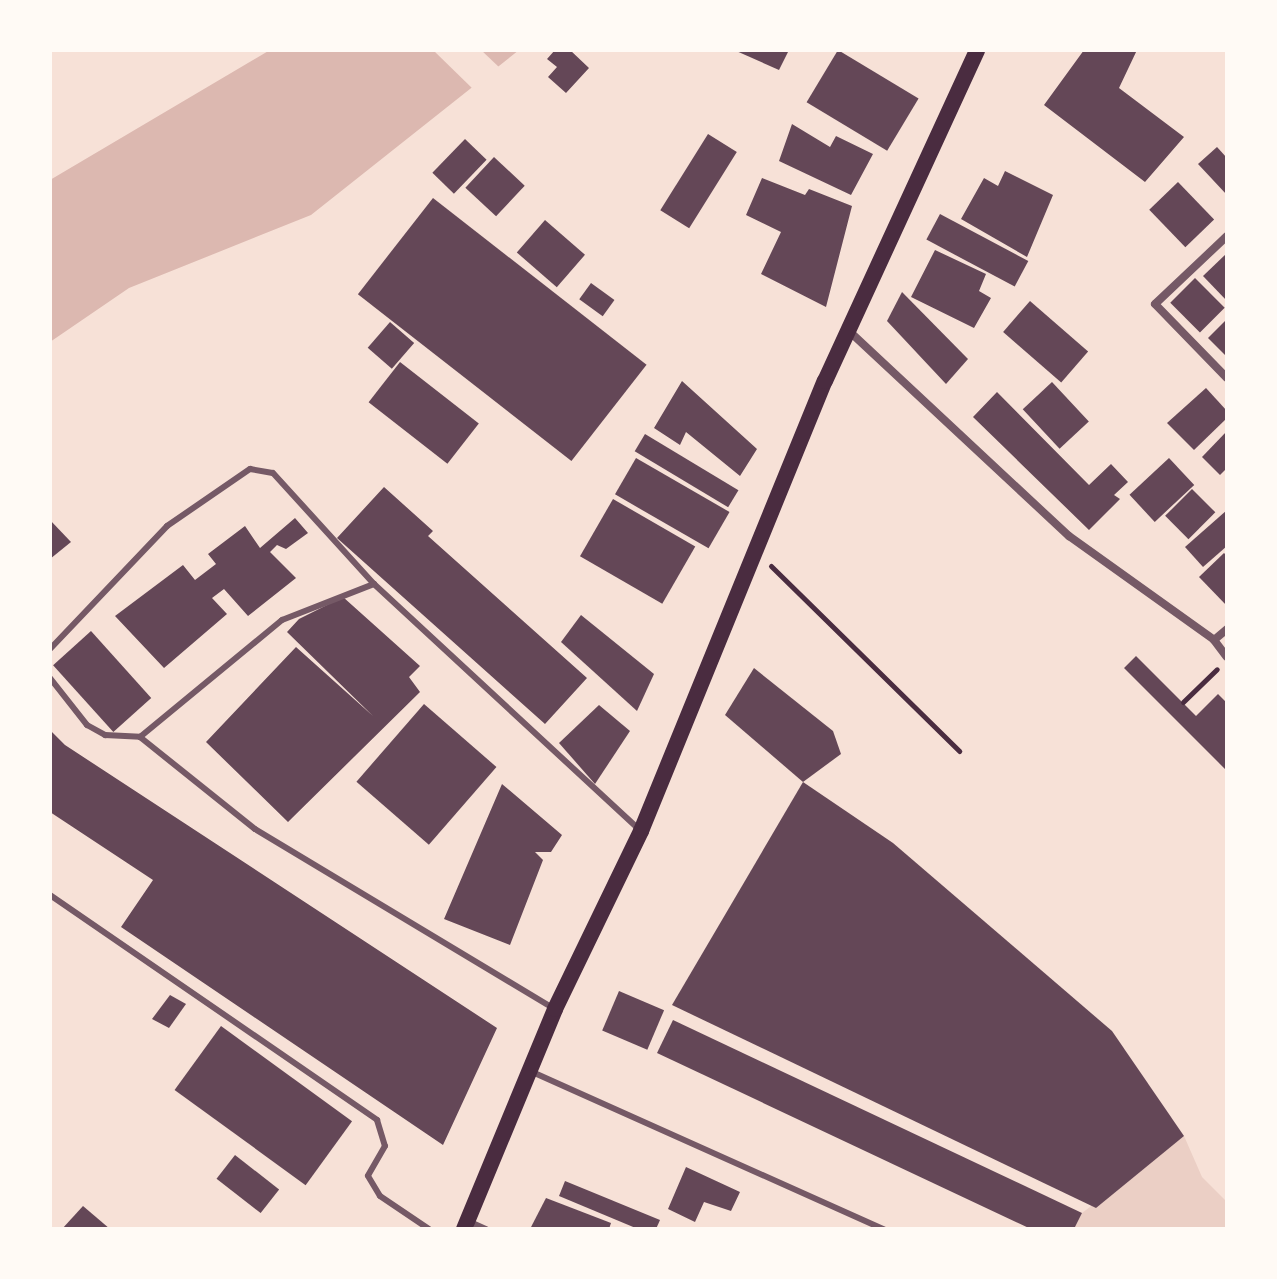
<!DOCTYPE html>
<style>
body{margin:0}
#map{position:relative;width:1277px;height:1279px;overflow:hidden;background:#f7e1d7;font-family:"PT Sans",sans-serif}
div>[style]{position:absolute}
.green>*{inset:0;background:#ebcfc5}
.water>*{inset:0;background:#dcb8b0}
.pier>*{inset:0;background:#f7e1d7}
.building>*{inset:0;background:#644757;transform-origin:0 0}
.path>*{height:5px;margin:-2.5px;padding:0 2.5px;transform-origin:2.5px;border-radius:2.5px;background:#4a2c40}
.service>*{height:6px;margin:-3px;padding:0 3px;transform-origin:3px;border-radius:3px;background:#755966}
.minor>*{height:8px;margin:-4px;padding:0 4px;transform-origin:4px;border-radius:4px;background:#755966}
.secondary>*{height:16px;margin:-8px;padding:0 8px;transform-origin:8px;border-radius:8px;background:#4a2c40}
span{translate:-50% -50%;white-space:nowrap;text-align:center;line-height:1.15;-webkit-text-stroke:7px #fffaf5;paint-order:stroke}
.frame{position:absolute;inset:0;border:52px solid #fffaf5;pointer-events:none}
</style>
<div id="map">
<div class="green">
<div style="clip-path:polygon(1184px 1136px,1202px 1177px,1227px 1202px,1227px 1229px,1074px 1229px,1082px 1213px)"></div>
</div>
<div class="water">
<div style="clip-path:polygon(270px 50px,519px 50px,311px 215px,129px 288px,50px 342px,50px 180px)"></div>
</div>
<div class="pier">
<div style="clip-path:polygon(433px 50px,481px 50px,501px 69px,474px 90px)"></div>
</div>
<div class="building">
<div style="clip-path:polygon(555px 50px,570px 50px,589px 68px,566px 93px,548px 77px,557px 67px,547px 59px)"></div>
<div style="clip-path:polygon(734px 50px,789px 50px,779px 70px)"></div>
<div style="left:838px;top:50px;width:94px;height:61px;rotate:31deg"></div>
<div style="clip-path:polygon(1084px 50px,1137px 50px,1119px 88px,1184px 137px,1145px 182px,1044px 105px)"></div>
<div style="clip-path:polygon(792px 124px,830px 147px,836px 136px,873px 154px,851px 195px,779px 161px)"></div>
<div style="left:708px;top:134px;width:34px;height:90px;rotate:32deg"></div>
<div style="left:465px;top:139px;width:30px;height:47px;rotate:44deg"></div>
<div style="clip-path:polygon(1217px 147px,1227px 158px,1227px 195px,1198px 164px)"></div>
<div style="left:494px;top:157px;width:42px;height:42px;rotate:43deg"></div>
<div style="clip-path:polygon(1005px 171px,1053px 195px,1027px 257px,961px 219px,984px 178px,998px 186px)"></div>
<div style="clip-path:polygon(762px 178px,805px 195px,809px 189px,852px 206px,826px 307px,761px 274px,781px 232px,746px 215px)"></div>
<div style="left:1178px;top:182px;width:52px;height:40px;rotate:46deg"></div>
<div style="left:433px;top:198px;width:271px;height:122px;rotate:38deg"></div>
<div style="left:940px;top:214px;width:100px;height:29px;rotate:28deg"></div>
<div style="left:545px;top:220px;width:53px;height:43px;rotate:41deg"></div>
<div style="clip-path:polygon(935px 250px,986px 274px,979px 291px,991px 298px,974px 328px,911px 297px)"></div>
<div style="clip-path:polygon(1227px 253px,1227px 301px,1203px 276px)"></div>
<div style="left:1195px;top:278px;width:42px;height:35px;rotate:45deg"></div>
<div style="left:591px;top:283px;width:29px;height:20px;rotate:36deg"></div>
<div style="clip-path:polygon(902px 292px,968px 359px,946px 384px,887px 321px)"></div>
<div style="left:1030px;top:301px;width:77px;height:41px;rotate:41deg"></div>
<div style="clip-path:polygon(1227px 319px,1227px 357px,1208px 338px)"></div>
<div style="left:390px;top:322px;width:32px;height:34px;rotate:41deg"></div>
<div style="left:400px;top:362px;width:100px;height:51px;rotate:38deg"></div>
<div style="clip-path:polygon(682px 381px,757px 449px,740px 476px,686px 432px,680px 445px,654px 428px)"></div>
<div style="left:1052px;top:382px;width:54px;height:40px;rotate:47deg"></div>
<div style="clip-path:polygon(1206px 388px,1227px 411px,1227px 418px,1194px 450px,1167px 423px)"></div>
<div style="clip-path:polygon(997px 392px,1089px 485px,1111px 464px,1128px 482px,1114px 495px,1120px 499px,1089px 530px,973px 417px)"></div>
<div style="clip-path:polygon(1227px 431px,1227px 468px,1220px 475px,1202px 457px)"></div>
<div style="left:645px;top:434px;width:109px;height:20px;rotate:31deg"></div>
<div style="left:636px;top:458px;width:108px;height:42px;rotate:30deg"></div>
<div style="left:1169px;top:458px;width:37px;height:54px;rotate:47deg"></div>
<div style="clip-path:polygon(384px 487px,433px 531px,428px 536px,587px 678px,545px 724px,337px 538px)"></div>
<div style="left:1192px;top:489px;width:33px;height:38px;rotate:45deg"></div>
<div style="left:613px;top:499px;width:95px;height:66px;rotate:30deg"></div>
<div style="clip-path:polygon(1227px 510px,1227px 546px,1203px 567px,1185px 547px)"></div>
<div style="clip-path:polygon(295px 518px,308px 533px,286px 549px,277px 545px,270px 552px,296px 578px,248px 616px,224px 589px,212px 598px,227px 614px,164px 668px,115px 616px,183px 565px,195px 580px,216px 564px,208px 554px,245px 526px,260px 548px)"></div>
<div style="clip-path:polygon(50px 520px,71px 542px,50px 559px)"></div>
<div style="clip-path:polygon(1224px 553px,1227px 556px,1227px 606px,1199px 577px)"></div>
<div style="clip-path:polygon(343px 597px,420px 666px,409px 677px,420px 692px,288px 822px,206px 742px,296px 647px,373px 716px,287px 632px,299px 619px)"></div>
<div style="clip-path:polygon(581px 615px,654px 674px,637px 711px,561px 642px)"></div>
<div style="left:91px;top:631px;width:90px;height:51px;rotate:48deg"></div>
<div style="clip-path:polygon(1136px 656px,1196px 716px,1218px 694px,1227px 703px,1227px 771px,1124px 668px)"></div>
<div style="clip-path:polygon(754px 668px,833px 731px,841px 754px,803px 782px,725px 715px)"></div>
<div style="left:424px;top:704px;width:96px;height:103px;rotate:41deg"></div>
<div style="clip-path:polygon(599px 705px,630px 731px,595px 784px,559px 743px)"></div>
<div style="clip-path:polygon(50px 730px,65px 745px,497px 1028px,443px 1145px,121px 927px,153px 880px,50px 812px)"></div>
<div style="clip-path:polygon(803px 782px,893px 843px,1112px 1031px,1184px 1136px,1096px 1208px,672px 1005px)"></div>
<div style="clip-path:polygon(502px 784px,562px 835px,551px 852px,535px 852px,543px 860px,510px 945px,444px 919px)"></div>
<div style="left:619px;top:991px;width:49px;height:43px;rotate:23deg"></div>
<div style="clip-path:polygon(170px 995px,186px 1004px,169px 1028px,152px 1019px)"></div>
<div style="clip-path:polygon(673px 1020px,1082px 1213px,1074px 1229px,1031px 1229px,657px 1053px)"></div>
<div style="left:221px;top:1026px;width:162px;height:79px;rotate:36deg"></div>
<div style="left:235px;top:1155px;width:56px;height:30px;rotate:38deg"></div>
<div style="clip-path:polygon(686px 1167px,740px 1192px,731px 1211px,704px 1202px,695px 1222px,668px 1209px)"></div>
<div style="clip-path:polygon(565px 1181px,660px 1220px,656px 1229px,638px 1229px,559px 1196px)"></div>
<div style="clip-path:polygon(546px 1198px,611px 1223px,609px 1229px,530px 1229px)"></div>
<div style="clip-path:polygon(83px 1206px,110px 1229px,62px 1229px)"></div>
</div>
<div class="path">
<div style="left:771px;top:566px;width:264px;rotate:44.5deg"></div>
<div style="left:1183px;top:702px;width:47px;rotate:-44.1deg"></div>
</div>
<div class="service">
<div style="left:50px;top:649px;width:170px;rotate:-46.4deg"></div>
<div style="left:167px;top:526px;width:101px;rotate:-34.5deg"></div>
<div style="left:250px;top:469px;width:23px;rotate:10deg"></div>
<div style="left:273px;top:473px;width:150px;rotate:47.7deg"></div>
<div style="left:374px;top:584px;width:364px;rotate:42.8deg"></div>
<div style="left:50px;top:678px;width:60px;rotate:51.8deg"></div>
<div style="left:87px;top:725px;width:21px;rotate:29deg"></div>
<div style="left:105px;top:735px;width:35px;rotate:3deg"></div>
<div style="left:140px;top:737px;width:147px;rotate:38.7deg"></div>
<div style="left:255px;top:829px;width:350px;rotate:31deg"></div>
<div style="left:140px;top:737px;width:184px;rotate:-39.5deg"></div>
<div style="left:282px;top:620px;width:99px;rotate:-21.4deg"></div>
<div style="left:50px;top:895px;width:397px;rotate:34.5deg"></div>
<div style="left:377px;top:1120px;width:27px;rotate:73deg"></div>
<div style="left:385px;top:1146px;width:34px;rotate:120deg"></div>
<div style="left:368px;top:1176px;width:23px;rotate:59deg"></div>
<div style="left:380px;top:1196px;width:59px;rotate:34deg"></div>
<div style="left:530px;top:1071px;width:388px;rotate:24.1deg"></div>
<div style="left:468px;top:1221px;width:20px;rotate:24deg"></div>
</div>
<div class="minor">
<div style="left:1227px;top:236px;width:99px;rotate:136.6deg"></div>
<div style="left:1155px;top:304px;width:103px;rotate:45.8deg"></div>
<div style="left:849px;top:331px;width:301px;rotate:43deg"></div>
<div style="left:1069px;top:536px;width:178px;rotate:35.6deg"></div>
<div style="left:1214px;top:640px;width:21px;rotate:53deg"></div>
<div style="left:1214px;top:640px;width:17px;rotate:-40deg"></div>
</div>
<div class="secondary">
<div style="left:464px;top:1229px;width:238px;rotate:-67.5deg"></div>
<div style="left:555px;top:1009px;width:198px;rotate:-64.2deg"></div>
<div style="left:641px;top:831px;width:486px;rotate:-67.8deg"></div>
<div style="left:825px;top:381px;width:364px;rotate:-65.3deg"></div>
</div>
<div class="frame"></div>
</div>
